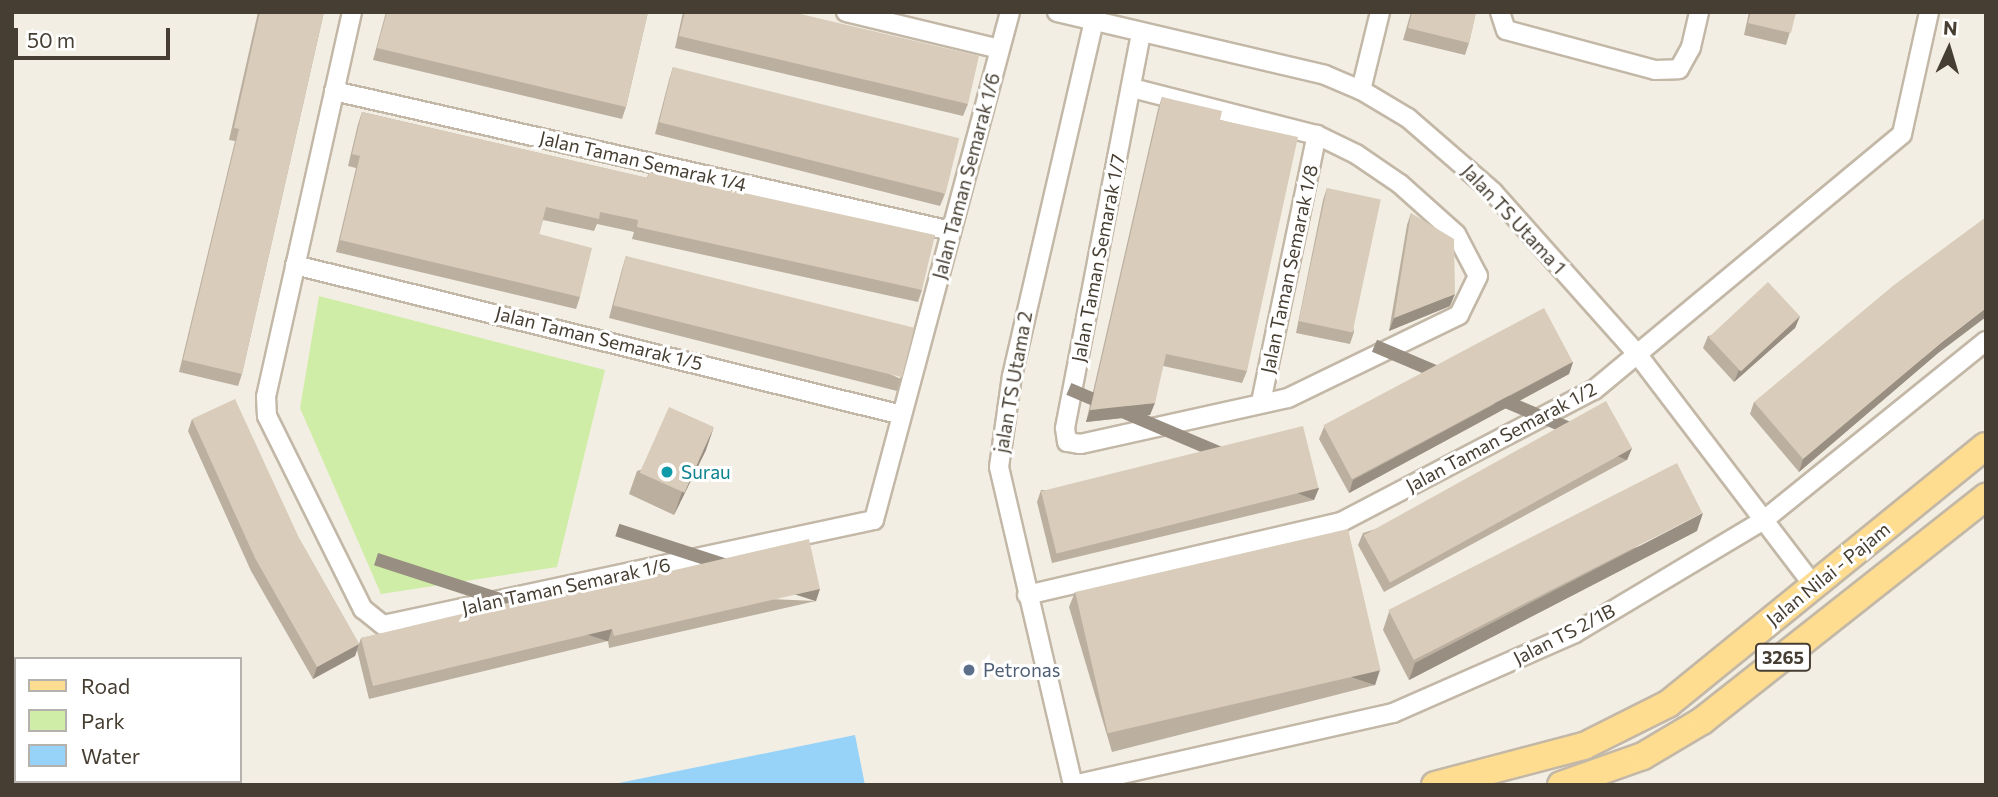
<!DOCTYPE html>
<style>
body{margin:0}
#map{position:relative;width:1998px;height:797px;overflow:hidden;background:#f3eee3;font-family:Commissioner,sans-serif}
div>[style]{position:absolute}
.green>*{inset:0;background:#cfeda6}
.water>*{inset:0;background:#97d3f8}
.roads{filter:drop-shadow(2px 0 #c3b8a7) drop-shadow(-2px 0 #c3b8a7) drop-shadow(0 2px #c3b8a7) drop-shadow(0 -2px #c3b8a7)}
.street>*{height:18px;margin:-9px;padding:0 9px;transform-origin:9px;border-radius:9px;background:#fff}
.primary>*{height:26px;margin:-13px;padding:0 13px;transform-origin:13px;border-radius:13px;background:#ffdd90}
.wall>*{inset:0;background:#bbafa0}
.shaded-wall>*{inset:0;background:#988f82;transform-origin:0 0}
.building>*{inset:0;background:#d9ccba;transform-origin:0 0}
.dots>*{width:19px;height:19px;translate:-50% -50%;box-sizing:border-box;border:4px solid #fff;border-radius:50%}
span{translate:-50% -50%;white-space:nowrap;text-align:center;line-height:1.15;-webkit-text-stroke:6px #fff;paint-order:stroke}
.shield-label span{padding:2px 5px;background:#fff;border:2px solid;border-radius:5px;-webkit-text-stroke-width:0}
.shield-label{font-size:18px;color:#463e32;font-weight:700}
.street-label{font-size:19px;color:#463e32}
.culture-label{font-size:19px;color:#0d838f}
.left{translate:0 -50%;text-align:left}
.service-label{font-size:19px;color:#4e5e75}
.frame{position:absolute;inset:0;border:14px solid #463e32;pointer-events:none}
.legend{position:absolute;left:14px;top:657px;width:228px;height:126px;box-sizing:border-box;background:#fff;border:2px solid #b5b2ad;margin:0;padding:9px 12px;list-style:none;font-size:21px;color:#463e32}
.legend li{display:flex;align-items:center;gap:14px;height:35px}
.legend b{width:35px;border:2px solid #b5b2ad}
.north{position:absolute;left:1914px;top:14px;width:70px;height:70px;-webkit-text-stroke:5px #fff;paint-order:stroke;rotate:4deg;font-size:19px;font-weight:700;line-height:28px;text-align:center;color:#463e32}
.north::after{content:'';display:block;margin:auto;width:24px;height:32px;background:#463e32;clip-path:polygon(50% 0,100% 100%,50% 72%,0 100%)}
.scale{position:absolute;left:14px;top:28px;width:156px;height:32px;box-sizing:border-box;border:4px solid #463e32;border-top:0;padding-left:9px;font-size:21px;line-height:24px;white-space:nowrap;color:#463e32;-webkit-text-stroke:5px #fff;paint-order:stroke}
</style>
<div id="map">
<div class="green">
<div style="clip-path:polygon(319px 296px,605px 370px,557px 567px,381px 594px,300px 408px)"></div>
</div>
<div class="water">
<div style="clip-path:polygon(855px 735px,865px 785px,609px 785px)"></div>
</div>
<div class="roads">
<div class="street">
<div style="left:352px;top:12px;width:394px;rotate:102.6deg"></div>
<div style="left:266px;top:397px;width:19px;rotate:87deg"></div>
<div style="left:267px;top:416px;width:216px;rotate:63.6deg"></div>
<div style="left:363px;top:609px;width:26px;rotate:39deg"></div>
<div style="left:383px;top:625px;width:502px;rotate:-12.07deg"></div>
<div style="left:874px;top:520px;width:526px;rotate:-75.01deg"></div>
<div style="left:846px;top:12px;width:158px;rotate:13.5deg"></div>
<div style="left:1057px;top:12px;width:275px;rotate:13.2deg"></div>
<div style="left:1325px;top:75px;width:39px;rotate:23deg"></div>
<div style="left:1361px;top:90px;width:55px;rotate:30.8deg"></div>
<div style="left:1408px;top:118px;width:113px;rotate:41deg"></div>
<div style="left:1493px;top:192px;width:218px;rotate:48.3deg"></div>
<div style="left:1638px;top:355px;width:289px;rotate:52.7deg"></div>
<div style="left:1500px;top:12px;width:19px;rotate:72deg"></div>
<div style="left:1506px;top:30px;width:154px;rotate:15deg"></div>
<div style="left:1655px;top:70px;width:24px;rotate:-2deg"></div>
<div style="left:1679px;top:69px;width:25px;rotate:-61deg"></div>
<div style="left:1691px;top:47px;width:36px;rotate:-77deg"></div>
<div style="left:1132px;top:88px;width:191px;rotate:14.3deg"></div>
<div style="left:1317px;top:135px;width:43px;rotate:26deg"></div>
<div style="left:1356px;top:154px;width:53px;rotate:34.3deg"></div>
<div style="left:1400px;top:184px;width:75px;rotate:41.8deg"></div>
<div style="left:1456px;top:234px;width:47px;rotate:62.4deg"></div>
<div style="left:1478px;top:276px;width:43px;rotate:116deg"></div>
<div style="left:1459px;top:315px;width:190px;rotate:154.1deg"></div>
<div style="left:1288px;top:398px;width:213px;rotate:167.5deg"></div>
<div style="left:1080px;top:444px;width:13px;rotate:-171deg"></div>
<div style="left:1067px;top:442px;width:14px;rotate:-98deg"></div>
<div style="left:1065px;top:428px;width:403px;rotate:-79.1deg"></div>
<div style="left:1361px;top:90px;width:80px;rotate:-76.3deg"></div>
<div style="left:334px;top:91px;width:633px;rotate:12.78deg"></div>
<div style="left:295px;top:265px;width:625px;rotate:13.88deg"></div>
<div style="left:1261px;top:402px;width:273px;rotate:-78.2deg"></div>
<div style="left:1027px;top:595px;width:322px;rotate:-13.1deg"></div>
<div style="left:1341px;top:522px;width:285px;rotate:-27.6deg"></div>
<div style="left:1594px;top:390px;width:400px;rotate:-39.7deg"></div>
<div style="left:1902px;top:134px;width:125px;rotate:-77.5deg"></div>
<div style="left:1073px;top:785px;width:328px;rotate:-12.7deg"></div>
<div style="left:1393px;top:713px;width:199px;rotate:-23.7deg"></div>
<div style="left:1575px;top:633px;width:220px;rotate:-30.9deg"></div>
<div style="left:1764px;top:520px;width:285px;rotate:-38.9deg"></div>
<div style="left:1073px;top:785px;width:326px;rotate:-103.1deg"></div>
<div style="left:999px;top:467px;width:92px;rotate:-81.9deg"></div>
<div style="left:1012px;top:376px;width:365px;rotate:-77deg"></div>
</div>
<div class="primary">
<div style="left:1435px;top:785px;width:154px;rotate:-14.7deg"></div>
<div style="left:1584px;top:746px;width:94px;rotate:-26.6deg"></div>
<div style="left:1668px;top:704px;width:409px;rotate:-39.1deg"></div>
<div style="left:1561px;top:785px;width:87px;rotate:-19.5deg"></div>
<div style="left:1643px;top:756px;width:69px;rotate:-30.7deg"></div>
<div style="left:1702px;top:721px;width:362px;rotate:-38.3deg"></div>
</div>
</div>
<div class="wall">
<div style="clip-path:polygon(258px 12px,324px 12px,242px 374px,238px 386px,179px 372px,235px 141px,229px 140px)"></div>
<div style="clip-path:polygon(386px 12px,648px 12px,626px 107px,622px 119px,373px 60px)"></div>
<div style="clip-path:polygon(683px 12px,792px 12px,968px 104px,963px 116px,675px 48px)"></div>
<div style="clip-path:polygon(1411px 12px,1476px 12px,1469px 43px,1465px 55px,1403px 40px)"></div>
<div style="clip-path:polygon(1749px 12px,1796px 12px,1786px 45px,1744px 35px)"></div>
<div style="clip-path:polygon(673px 67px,945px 194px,940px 206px,655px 134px,669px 80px)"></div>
<div style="clip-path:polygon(1162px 97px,1220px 120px,1247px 371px,1242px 383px,1163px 366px,1150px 415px,1086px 422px,1158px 109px)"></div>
<div style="clip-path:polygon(362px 112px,647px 178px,649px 172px,922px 290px,918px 302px,632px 239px,634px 232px,597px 224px,594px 231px,543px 220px,539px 234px,580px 297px,576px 309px,336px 252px,356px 168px,348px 166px,358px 124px)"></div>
<div style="clip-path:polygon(1327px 188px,1354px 332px,1350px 344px,1296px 333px,1323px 200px)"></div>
<div style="clip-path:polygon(1411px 213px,1450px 306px,1389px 331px,1407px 225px)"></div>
<div style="clip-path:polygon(626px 256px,901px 379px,897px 391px,609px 318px,622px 269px)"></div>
<div style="clip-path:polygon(1800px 316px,1795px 328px,1734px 382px,1703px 348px,1708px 336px)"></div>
<div style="clip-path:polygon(1937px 354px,1799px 472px,1750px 414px,1754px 402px)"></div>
<div style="clip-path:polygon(1573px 362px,1569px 374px,1349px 493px,1319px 439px,1324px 427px)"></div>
<div style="clip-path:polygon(192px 419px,300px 540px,359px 644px,355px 656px,313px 679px,251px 571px,188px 431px)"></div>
<div style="clip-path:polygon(1632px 448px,1627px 460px,1384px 592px,1358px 545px,1363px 533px)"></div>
<div style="clip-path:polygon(706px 450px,674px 515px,629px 494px,637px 471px)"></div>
<div style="clip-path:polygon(1319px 488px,1314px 500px,1052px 563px,1037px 502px,1041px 490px)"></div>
<div style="clip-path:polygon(1697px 531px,1409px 680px,1383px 630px,1389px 612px)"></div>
<div style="clip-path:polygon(584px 591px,816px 601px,609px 648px,608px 641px,369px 699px,357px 650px,361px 638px)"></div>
<div style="clip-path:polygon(1075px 592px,1375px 685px,1112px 752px,1069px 607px)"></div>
</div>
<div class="shaded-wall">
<div style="clip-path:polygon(1455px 294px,1450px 306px,1389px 331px,1394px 318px)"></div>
<div style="clip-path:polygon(1986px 308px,1986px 317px,1937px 354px,1799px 472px,1803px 459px,1942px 342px)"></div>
<div style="clip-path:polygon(1800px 316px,1795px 328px,1734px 382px,1739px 370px)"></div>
<div style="clip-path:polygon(1573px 362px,1569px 374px,1349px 493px,1353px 480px)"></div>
<div style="clip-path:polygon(1155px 403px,1150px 415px,1086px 422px,1090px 410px)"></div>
<div style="clip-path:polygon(714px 427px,706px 450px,674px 515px,682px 492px)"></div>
<div style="left:1632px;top:448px;width:13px;height:277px;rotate:113deg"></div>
<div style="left:1319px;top:488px;width:13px;height:269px;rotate:113deg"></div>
<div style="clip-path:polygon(1703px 513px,1697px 531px,1409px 680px,1415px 663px)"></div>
<div style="left:820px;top:589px;width:13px;height:211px;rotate:108deg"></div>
<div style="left:612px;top:629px;width:13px;height:246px;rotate:108deg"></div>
<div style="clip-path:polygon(359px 644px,355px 656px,313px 679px,317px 667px)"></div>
<div style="left:1380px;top:670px;width:16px;height:271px;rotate:108deg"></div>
</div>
<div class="building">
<div style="clip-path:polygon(260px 12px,324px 12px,242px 374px,183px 360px,239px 129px,234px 128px)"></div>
<div style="clip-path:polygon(387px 12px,648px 12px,626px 107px,377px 48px)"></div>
<div style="clip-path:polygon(685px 12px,792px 12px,979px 56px,968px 104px,679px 36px)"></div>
<div style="clip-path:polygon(1412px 12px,1476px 12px,1469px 43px,1408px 28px)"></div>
<div style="clip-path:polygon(1751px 12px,1796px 12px,1791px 33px,1748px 23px)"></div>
<div style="left:673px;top:67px;width:295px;height:57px;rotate:14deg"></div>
<div style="clip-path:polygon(1162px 97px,1222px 111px,1220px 120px,1298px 137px,1247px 371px,1166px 354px,1155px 403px,1090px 410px)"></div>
<div style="clip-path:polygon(362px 112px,648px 178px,649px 172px,935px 235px,922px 290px,637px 227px,638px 220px,600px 212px,599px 219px,546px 207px,539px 234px,592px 248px,580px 297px,340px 240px,360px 156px,352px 154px)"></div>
<div style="left:1327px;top:188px;width:55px;height:136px;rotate:12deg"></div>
<div style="clip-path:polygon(1411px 213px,1454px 239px,1455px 294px,1394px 318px)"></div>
<div style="clip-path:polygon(1986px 217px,1986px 308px,1942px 342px,1803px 459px,1754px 402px,1894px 285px)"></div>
<div style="left:626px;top:256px;width:297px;height:51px;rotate:14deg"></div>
<div style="left:1768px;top:282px;width:47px;height:81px;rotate:47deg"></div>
<div style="left:1544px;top:308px;width:61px;height:250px;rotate:62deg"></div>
<div style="clip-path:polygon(235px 399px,300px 540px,359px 644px,317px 667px,255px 558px,192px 419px)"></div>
<div style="left:1606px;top:401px;width:54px;height:277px;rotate:61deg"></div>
<div style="left:669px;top:407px;width:49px;height:72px;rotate:24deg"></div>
<div style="left:1303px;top:426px;width:64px;height:270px;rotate:76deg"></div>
<div style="left:1677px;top:463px;width:56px;height:324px;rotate:63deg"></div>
<div style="left:1348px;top:529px;width:145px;height:280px;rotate:77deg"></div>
<div style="clip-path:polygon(809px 539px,820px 589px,614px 636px,612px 629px,373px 686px,361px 638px,583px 585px,584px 591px)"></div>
</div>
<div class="dots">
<div style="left:667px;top:472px;background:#0f9aa8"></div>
<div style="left:969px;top:670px;background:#5c6f8a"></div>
</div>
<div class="shield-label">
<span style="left:1783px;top:657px">3265</span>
</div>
<div class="street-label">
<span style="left:643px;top:161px;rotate:13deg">Jalan Taman Semarak 1/4</span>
<span style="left:966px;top:176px;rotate:-75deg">Jalan Taman Semarak 1/6</span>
<span style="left:1514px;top:219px;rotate:47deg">Jalan TS Utama 1</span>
<span style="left:1098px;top:258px;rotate:-79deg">Jalan Taman Semarak 1/7</span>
<span style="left:1289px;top:269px;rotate:-78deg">Jalan Taman Semarak 1/8</span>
<span style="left:599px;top:338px;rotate:14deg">Jalan Taman Semarak 1/5</span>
<span style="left:1013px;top:382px;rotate:-80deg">jalan TS Utama 2</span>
<span style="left:1501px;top:437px;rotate:-28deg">Jalan Taman Semarak 1/2</span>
<span style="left:1828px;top:574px;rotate:-39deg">Jalan Nilai - Pajam</span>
<span style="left:566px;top:586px;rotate:-12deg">Jalan Taman Semarak 1/6</span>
<span style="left:1564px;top:634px;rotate:-27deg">Jalan TS 2/1B</span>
</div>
<div class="culture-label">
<span class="left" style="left:681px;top:472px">Surau</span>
</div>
<div class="service-label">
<span class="left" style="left:983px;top:670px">Petronas</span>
</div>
<div class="frame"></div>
<ul class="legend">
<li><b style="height:9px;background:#ffdd90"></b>Road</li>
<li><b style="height:19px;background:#cfeda6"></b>Park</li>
<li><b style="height:19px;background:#97d3f8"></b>Water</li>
</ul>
<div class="north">N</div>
<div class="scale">50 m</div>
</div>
